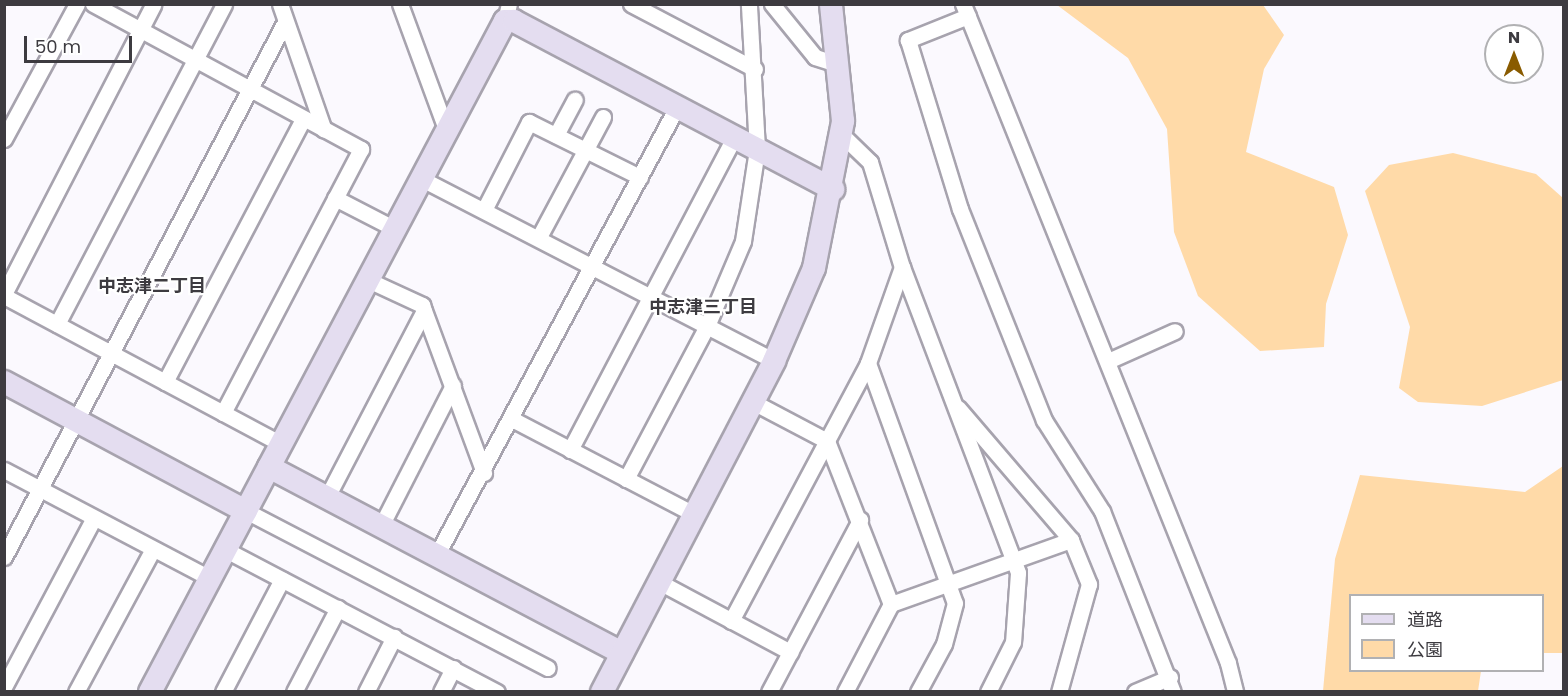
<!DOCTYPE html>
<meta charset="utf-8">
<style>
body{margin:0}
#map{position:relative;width:1568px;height:696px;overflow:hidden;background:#fbf9fe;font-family:Poppins,"Noto Sans JP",sans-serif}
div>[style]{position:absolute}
.green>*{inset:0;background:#ffdaa8}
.roads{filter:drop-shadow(2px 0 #a7a3ae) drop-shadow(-2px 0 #a7a3ae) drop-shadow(0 2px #a7a3ae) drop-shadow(0 -2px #a7a3ae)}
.street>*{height:15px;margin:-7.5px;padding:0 7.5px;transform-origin:7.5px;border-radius:7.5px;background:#fff}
.secondary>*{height:22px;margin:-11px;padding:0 11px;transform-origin:11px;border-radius:11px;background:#e4ddf0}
span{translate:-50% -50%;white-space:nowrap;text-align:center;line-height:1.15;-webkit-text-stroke:4.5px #fff;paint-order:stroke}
.neighbourhood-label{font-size:18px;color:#3d3b40;font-weight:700}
.frame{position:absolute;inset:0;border:6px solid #3d3b40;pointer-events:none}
.legend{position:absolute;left:1349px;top:594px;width:195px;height:78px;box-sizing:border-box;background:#fff;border:2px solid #b1b1b3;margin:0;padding:8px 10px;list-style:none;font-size:18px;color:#3d3b40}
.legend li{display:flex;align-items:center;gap:12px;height:30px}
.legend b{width:30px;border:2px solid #b1b1b3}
.north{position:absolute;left:1484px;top:24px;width:60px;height:60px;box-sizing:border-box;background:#fff;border:2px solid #b1b1b3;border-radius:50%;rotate:0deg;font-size:16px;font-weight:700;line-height:24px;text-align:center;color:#3d3b40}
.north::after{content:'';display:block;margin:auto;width:21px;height:27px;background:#895b00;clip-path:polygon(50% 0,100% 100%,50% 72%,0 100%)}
.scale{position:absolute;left:24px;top:36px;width:108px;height:27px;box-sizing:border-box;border:3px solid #3d3b40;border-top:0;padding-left:8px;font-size:18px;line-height:21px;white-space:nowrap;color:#3d3b40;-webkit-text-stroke:4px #fff;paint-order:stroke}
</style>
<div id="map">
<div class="green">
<div style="clip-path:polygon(1057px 5px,1263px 5px,1284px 35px,1264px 69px,1246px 152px,1334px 187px,1348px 235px,1326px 304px,1324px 347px,1260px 351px,1198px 296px,1174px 232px,1167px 129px,1128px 58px)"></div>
<div style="clip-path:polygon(1453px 153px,1536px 174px,1563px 198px,1563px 380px,1482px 406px,1418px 402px,1399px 388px,1410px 327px,1365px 191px,1389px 165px)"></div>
<div style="clip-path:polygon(1563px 466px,1563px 653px,1543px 653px,1542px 596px,1350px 596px,1350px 670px,1481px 671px,1478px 691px,1323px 691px,1335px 559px,1360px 475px,1525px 492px)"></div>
</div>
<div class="roads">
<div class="street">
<div style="left:93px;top:4px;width:305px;rotate:28.4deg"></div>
<div style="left:361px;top:149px;width:298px;rotate:117.6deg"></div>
<div style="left:280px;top:4px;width:133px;rotate:70.8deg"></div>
<div style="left:400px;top:4px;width:133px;rotate:69.8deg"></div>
<div style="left:631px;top:4px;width:140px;rotate:27.7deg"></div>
<div style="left:772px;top:4px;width:68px;rotate:50.9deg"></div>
<div style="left:815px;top:57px;width:25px;rotate:18deg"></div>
<div style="left:963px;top:4px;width:710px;rotate:68.09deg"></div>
<div style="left:1228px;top:663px;width:30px;rotate:76deg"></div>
<div style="left:968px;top:16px;width:65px;rotate:158.2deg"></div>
<div style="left:908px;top:40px;width:177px;rotate:72.9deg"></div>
<div style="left:960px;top:209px;width:227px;rotate:68.3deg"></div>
<div style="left:1044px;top:420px;width:108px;rotate:57.5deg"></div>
<div style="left:1102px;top:511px;width:194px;rotate:68.6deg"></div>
<div style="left:505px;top:21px;width:17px;rotate:-77deg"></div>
<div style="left:556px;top:135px;width:40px;rotate:-62deg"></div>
<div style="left:842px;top:135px;width:39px;rotate:44deg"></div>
<div style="left:870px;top:162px;width:110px;rotate:73.1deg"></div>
<div style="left:902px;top:267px;width:327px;rotate:69.2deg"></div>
<div style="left:1018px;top:573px;width:69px;rotate:94.1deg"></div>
<div style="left:1013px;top:642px;width:56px;rotate:116.6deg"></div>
<div style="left:4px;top:139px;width:153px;rotate:-61.6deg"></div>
<div style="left:420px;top:178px;width:399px;rotate:27.3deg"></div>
<div style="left:335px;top:198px;width:68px;rotate:27.3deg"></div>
<div style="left:484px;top:210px;width:99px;rotate:-62.9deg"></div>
<div style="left:529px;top:122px;width:124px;rotate:26.4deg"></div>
<div style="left:539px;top:237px;width:136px;rotate:-61.9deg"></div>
<div style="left:368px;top:280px;width:60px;rotate:24.8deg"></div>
<div style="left:422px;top:305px;width:179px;rotate:69.7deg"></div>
<div style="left:4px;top:294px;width:326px;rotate:-62.7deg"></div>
<div style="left:4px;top:296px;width:314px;rotate:28.1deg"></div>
<div style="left:57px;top:324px;width:361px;rotate:-62.4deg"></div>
<div style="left:1108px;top:361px;width:73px;rotate:-24.1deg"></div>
<div style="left:868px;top:363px;width:255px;rotate:70.1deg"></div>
<div style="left:955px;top:603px;width:42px;rotate:105deg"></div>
<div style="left:944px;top:644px;width:55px;rotate:118.4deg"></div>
<div style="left:165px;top:382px;width:297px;rotate:-62.3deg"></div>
<div style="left:753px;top:402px;width:84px;rotate:27.8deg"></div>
<div style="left:827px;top:441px;width:175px;rotate:68.6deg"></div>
<div style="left:958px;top:408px;width:174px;rotate:49.4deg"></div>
<div style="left:1071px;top:540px;width:48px;rotate:67.8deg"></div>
<div style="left:1089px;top:584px;width:112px;rotate:105.5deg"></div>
<div style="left:512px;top:419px;width:205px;rotate:27.6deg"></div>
<div style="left:570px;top:450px;width:355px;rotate:-62.3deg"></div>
<div style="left:4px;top:470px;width:233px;rotate:27.7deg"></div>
<div style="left:626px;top:479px;width:173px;rotate:-62.1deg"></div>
<div style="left:707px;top:326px;width:92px;rotate:-67deg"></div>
<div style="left:743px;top:241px;width:93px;rotate:-81.3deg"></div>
<div style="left:757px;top:149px;width:145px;rotate:-93.2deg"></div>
<div style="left:327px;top:497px;width:210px;rotate:-62.5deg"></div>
<div style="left:246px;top:511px;width:340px;rotate:27.5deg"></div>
<div style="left:381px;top:526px;width:158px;rotate:-62.9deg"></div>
<div style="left:226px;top:550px;width:306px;rotate:27.7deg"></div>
<div style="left:436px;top:556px;width:510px;rotate:-61.78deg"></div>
<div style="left:4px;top:557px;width:604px;rotate:-62.29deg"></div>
<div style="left:659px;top:582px;width:149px;rotate:28.1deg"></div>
<div style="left:731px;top:621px;width:292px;rotate:-62deg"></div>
<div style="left:868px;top:363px;width:102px;rotate:-70.5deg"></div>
<div style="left:4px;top:687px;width:191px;rotate:-62deg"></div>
<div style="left:76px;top:692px;width:162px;rotate:-61.7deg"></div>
<div style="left:223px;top:692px;width:127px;rotate:-62.4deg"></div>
<div style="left:294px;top:692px;width:95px;rotate:-62.4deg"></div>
<div style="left:366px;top:692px;width:62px;rotate:-63deg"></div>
<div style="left:441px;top:692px;width:27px;rotate:-63deg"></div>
<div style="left:769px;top:692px;width:195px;rotate:-62.1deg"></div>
<div style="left:845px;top:692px;width:99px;rotate:-62.4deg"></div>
<div style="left:891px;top:604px;width:191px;rotate:-19.6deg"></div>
<div style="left:1135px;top:692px;width:38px;rotate:-23deg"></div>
</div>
<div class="secondary">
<div style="left:4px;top:382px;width:274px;rotate:28.1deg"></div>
<div style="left:269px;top:467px;width:399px;rotate:27.8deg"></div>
<div style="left:150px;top:692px;width:759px;rotate:-62.12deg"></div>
<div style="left:505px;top:21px;width:9px"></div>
<div style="left:514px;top:21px;width:361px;rotate:27.8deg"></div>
<div style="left:602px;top:692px;width:373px;rotate:-62.5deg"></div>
<div style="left:774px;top:361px;width:101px;rotate:-66.7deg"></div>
<div style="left:814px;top:268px;width:150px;rotate:-78.8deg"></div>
<div style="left:843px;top:121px;width:118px;rotate:-95.9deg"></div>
</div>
</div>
<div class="neighbourhood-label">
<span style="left:152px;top:286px">中志津二丁目</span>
<span style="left:703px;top:307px">中志津三丁目</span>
</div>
<div class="frame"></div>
<ul class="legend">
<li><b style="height:8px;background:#e4ddf0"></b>道路</li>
<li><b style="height:16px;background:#ffdaa8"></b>公園</li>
</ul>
<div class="north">N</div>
<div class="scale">50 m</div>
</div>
